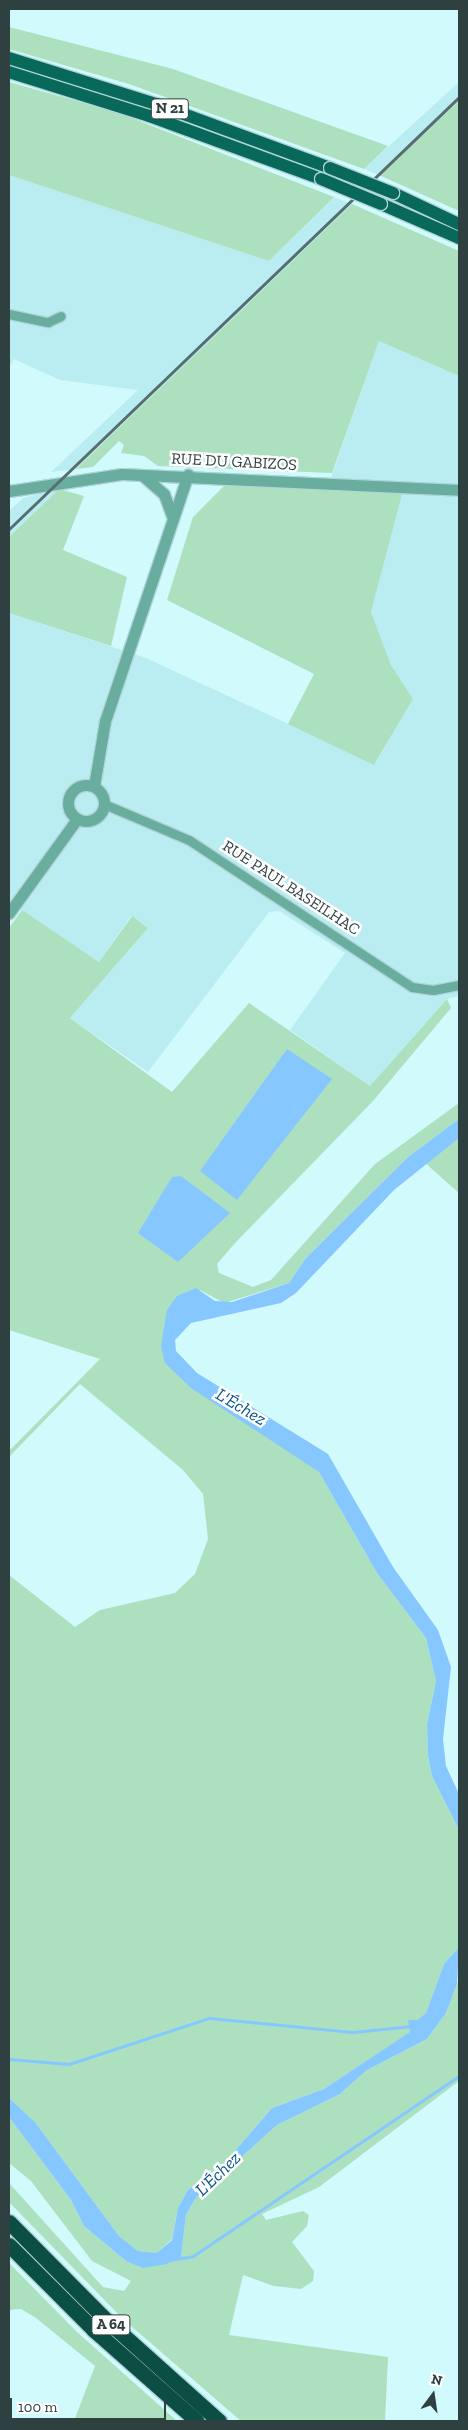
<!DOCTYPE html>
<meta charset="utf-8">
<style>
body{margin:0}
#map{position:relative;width:468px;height:2430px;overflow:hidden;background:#d0fafc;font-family:"Zilla Slab",serif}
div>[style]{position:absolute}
.built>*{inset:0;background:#baedf1}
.green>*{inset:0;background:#ade0bf}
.water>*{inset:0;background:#86c7ff}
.stream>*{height:3px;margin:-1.5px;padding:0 1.5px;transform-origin:1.5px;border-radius:1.5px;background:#86c7ff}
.roads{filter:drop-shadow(1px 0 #b0d5d7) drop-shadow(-1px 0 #b0d5d7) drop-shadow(0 1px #b0d5d7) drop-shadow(0 -1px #b0d5d7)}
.minor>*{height:9px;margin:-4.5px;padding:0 4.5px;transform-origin:4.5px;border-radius:4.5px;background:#68ad9e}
.tertiary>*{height:11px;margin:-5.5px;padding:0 5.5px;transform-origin:5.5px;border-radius:5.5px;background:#68ad9e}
.tertiary>.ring{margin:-5.5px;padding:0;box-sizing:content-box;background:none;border:11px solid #68ad9e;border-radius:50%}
.primary>*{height:12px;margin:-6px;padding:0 6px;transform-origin:6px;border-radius:6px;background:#08695b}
.motorway>*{height:15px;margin:-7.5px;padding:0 7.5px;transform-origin:7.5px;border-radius:7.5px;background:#0b4e43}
.rail>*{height:3px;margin:-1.5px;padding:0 1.5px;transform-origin:1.5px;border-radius:1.5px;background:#576e70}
.bridges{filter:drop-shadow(1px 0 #b0d5d7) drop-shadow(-1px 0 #b0d5d7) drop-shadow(0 1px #b0d5d7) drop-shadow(0 -1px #b0d5d7)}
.primary-bridge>*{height:12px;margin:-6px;padding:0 6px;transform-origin:6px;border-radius:6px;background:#08695b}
span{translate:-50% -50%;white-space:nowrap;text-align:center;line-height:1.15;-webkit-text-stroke:5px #fff;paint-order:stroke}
.shield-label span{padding:1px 4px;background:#fff;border:1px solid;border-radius:4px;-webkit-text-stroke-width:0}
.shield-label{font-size:15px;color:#2f4041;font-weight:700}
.street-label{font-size:16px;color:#2f4041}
.water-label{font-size:18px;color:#0a5689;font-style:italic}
.frame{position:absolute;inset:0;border:10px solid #2f4041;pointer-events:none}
.north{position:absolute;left:408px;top:2370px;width:50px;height:50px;-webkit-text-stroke:4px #fff;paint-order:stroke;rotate:14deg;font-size:14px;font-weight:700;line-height:20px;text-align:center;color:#2f4041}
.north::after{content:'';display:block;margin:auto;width:18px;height:22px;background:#2f4041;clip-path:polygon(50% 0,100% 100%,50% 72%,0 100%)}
.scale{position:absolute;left:10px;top:2398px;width:156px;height:22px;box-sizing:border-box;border:2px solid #2f4041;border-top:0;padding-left:6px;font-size:15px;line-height:18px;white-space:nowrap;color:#2f4041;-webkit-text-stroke:4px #fff;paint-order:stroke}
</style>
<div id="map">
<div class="built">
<div style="clip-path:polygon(459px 82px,459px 101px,379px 175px,364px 169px)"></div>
<div style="clip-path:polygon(9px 175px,269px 261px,334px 197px,352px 204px,76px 469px,51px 472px,138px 390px,60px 380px,14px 359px,9px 368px)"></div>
<div style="clip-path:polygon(379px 341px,459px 376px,459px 996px,447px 999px,370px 1086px,290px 1030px,345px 953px,279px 911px,269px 912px,148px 1072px,70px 1018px,148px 928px,131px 916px,99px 962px,9px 902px,9px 613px,146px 658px,375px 764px,413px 699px,391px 665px,371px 612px,401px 495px,327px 489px)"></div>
<div style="clip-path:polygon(59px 489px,9px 537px,9px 511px,23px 498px)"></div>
</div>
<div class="green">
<div style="clip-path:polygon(9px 27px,173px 69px,388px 146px,364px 169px,129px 84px,9px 49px)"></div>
<div style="clip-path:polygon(9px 82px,116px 112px,334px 197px,269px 261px,9px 175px)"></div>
<div style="clip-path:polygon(459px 101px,459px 211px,379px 175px)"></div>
<div style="clip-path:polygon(352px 204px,459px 251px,459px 376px,379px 341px,332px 473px,158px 466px,144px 456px,121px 453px,124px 445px,119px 441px,93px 467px,76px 469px)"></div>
<div style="clip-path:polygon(226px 484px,402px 494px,371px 612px,391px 665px,413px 699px,374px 765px,288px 724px,314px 674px,167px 600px,193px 517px)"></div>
<div style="clip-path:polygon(59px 489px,84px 496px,63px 550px,127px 577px,111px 646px,9px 613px,9px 537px)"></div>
<div style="clip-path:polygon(22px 910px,99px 962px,132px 916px,148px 928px,70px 1018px,172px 1092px,249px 1003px,370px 1086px,447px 999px,451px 1008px,373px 1101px,236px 1242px,217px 1264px,219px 1273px,253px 1287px,271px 1280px,375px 1164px,459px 1103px,459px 1119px,408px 1157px,306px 1258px,289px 1283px,224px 1303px,200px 1290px,161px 1346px,319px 1472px,377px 1573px,426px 1638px,436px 1681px,427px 1724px,428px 1757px,432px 1776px,459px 1830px,459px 1947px,444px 1964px,426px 2013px,411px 2032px,324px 2089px,272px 2108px,221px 2167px,188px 2190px,178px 2208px,172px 2239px,157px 2253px,138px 2251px,119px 2236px,35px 2122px,9px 2098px,9px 1575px,75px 1627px,100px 1610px,175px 1593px,195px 1574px,208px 1539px,203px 1494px,183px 1470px,80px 1384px,9px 1457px,9px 1451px,100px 1359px,9px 1330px,9px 928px)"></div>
<div style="clip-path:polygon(459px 1138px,459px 1193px,424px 1162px)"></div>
<div style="clip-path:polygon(459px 1978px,459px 2081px,319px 2187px,262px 2214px,266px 2220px,303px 2211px,309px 2215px,307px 2226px,292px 2242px,314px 2271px,313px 2281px,301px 2289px,274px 2286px,243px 2275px,229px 2335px,388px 2357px,385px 2421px,241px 2421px,123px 2319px,9px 2202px,9px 2183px,103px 2287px,124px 2291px,131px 2281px,92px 2261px,31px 2181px,9px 2163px,9px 2117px,71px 2200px,84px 2226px,126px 2261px,167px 2264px,181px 2257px,186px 2215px,195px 2199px,277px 2125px,340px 2094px,367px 2070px,427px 2039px,446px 2013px)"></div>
<div style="clip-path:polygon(9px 2263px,77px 2332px,177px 2421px,74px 2421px,95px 2366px,36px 2318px,21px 2309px,9px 2310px)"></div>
</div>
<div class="water">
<div style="clip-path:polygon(287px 1049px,332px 1079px,237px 1200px,200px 1171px)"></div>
<div style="clip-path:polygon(459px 1119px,459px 1138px,394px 1190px,296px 1293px,281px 1303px,191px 1323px,175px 1340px,176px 1351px,197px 1373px,328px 1454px,393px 1567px,438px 1630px,451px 1667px,443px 1739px,446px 1766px,459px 1794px,459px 1830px,432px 1776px,428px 1756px,427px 1724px,436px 1681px,426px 1638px,377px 1573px,319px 1472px,191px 1388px,165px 1363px,161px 1346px,167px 1310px,177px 1296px,196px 1288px,215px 1301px,232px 1302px,289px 1283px,306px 1258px,408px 1157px)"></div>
<div style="clip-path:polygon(181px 1176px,230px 1213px,178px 1262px,138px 1233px,172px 1177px)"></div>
<div style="clip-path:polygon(459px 1947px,457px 1984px,446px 2013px,427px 2039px,367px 2070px,340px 2094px,277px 2125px,195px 2199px,186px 2215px,181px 2257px,167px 2264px,143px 2268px,126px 2261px,84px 2226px,71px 2200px,9px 2117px,9px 2098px,35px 2122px,119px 2236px,138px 2251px,157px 2253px,172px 2240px,178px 2208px,188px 2190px,221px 2167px,272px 2108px,324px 2089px,410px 2032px,408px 2020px,418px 2020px,426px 2013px,444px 1964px)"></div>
</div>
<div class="stream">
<div style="left:9px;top:2059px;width:60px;rotate:4.8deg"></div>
<div style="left:69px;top:2064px;width:147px;rotate:-18.2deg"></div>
<div style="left:209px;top:2018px;width:145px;rotate:5.6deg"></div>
<div style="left:353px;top:2032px;width:59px;rotate:-5.8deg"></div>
<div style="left:169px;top:2260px;width:24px;rotate:-9deg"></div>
<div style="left:193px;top:2256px;width:321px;rotate:-34.1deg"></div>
</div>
<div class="roads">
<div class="minor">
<div style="left:9px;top:314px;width:40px;rotate:12deg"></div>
<div style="left:48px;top:322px;width:14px;rotate:-25deg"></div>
<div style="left:104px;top:804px;width:92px;rotate:23deg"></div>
<div style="left:189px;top:840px;width:267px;rotate:33.4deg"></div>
<div style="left:412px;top:987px;width:21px;rotate:8deg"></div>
<div style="left:433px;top:990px;width:26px;rotate:-11deg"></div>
</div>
<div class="tertiary">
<div style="left:142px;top:475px;width:29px;rotate:41deg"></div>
<div style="left:164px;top:494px;width:23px;rotate:70deg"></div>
<div style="left:9px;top:491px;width:114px;rotate:-8.6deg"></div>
<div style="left:122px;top:474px;width:337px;rotate:2.7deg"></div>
<div class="ring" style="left:68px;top:785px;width:25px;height:25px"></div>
<div style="left:94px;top:786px;width:66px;rotate:-80.4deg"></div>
<div style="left:105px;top:721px;width:260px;rotate:-71.4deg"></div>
<div style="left:9px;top:913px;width:116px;rotate:-54.1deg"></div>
</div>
<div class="primary">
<div style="left:9px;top:58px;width:157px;rotate:17.4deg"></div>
<div style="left:159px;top:105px;width:182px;rotate:20.2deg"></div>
<div style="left:9px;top:72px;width:147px;rotate:17.4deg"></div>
<div style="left:149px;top:116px;width:183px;rotate:20.1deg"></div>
<div style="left:393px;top:193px;width:73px;rotate:25.2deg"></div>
<div style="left:381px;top:204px;width:85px;rotate:23.6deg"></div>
</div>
<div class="motorway">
<div style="left:9px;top:2222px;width:134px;rotate:45.3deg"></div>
<div style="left:103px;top:2317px;width:156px;rotate:41.9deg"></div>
<div style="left:9px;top:2245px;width:120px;rotate:45deg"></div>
<div style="left:94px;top:2330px;width:137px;rotate:41.5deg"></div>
</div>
</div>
<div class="rail">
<div style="left:9px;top:529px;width:624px;rotate:-43.83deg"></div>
</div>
<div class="bridges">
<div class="primary-bridge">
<div style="left:330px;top:168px;width:68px;rotate:21.6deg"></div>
<div style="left:321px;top:179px;width:65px;rotate:22.6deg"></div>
</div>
</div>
<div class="shield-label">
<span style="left:170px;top:109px">N 21</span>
<span style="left:111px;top:2325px">A 64</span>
</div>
<div class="street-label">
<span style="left:234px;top:462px;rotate:3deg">RUE DU GABIZOS</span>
<span style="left:291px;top:888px;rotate:33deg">RUE PAUL BASEILHAC</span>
</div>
<div class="water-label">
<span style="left:241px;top:1407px;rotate:31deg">L'Échez</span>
<span style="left:218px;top:2174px;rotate:-44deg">L'Échez</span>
</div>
<div class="frame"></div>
<div class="north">N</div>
<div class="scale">100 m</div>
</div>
